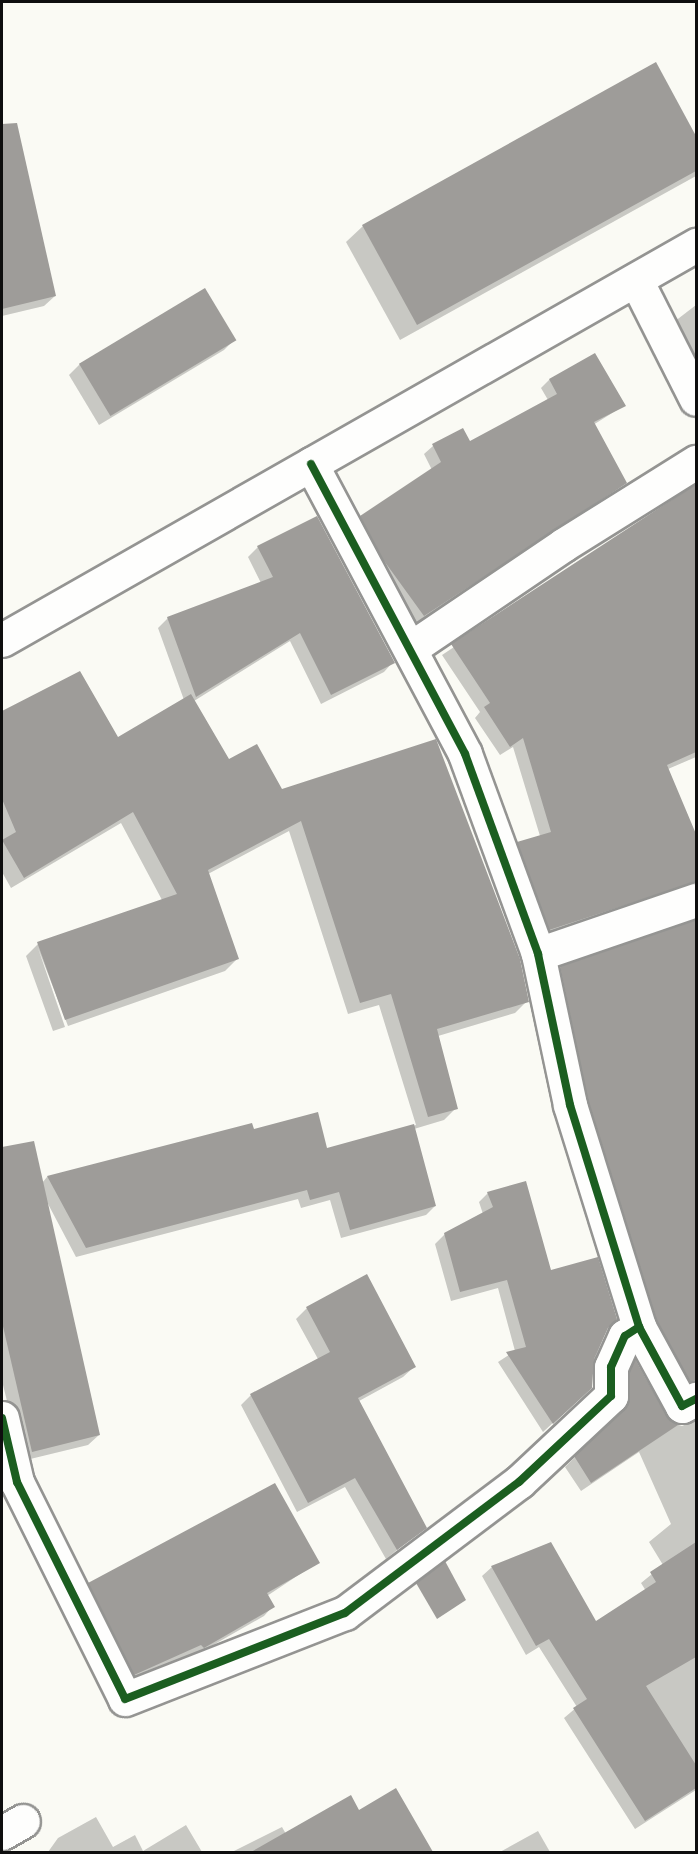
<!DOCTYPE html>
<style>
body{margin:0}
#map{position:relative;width:698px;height:1854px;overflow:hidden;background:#fafaf4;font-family:"Crimson Pro",serif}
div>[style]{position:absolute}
.shadow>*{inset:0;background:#0003}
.building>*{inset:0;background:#9e9c99;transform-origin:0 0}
.roads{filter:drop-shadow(2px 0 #949492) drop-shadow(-2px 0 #949492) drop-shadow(0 2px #949492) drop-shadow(0 -2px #949492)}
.minor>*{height:33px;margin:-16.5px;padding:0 16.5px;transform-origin:16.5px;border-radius:16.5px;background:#fefefd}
.tertiary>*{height:33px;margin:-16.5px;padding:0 16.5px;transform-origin:16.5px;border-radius:16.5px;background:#fefefd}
.cycleway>*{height:8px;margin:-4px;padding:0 4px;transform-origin:4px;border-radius:4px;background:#1b5e20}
span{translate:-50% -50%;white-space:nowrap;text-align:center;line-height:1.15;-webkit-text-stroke:6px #fff;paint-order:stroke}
.frame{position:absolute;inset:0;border:3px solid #0e0e0e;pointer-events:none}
</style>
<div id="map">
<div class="shadow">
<div style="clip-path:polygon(655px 64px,696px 139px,696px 176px,400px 340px,346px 242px,363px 226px)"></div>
<div style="clip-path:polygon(24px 161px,55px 296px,44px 306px,2px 316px,2px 166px)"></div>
<div style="clip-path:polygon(696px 305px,696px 368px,670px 325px)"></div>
<div style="clip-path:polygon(234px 340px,224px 350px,99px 425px,69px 375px,80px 364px)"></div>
<div style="clip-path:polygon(594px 355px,625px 405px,593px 425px,625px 483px,415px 624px,374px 567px,352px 526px,432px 470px,424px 454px,433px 446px,469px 443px,548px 400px,541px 388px,549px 380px)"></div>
<div style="clip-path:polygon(696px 486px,696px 757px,668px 769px,696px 838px,696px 894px,540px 939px,508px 853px,518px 843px,540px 836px,513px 747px,500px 755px,475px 718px,480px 712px,442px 655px)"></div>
<div style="clip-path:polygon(258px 547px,393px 662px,384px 672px,321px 704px,290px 641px,194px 701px,229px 761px,281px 791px,527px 1001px,515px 1013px,438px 1036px,456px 1108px,444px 1120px,414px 1129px,435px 1206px,426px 1215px,341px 1238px,330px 1200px,301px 1208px,298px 1199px,76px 1257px,47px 1202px,99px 1435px,88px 1445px,22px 1461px,2px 1381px,2px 1149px,33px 1143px,42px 1183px,47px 1177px,251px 1125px,253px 1131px,326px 1150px,416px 1125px,379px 1005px,348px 1014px,289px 831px,208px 874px,237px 959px,225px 971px,68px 1026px,38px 948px,65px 1027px,53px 1031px,26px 956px,38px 944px,162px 900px,121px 823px,11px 888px,2px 872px,2px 713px,32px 700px,117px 739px,184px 700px,158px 628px,168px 618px,261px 583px,248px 557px)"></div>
<div style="clip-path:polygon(696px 921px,696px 1393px,680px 1391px,647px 1330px,551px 977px,561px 968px)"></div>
<div style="clip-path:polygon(488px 1193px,550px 1272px,607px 1327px,581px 1397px,543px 1432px,498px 1362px,515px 1351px,498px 1288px,451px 1301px,435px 1244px,445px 1234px,483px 1214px,479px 1202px)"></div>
<div style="clip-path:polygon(366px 1276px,414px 1367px,403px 1377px,359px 1401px,425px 1527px,386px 1559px,345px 1487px,297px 1512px,241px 1405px,251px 1395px,318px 1359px,296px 1319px,307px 1308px)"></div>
<div style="clip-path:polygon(635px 1362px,672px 1423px,682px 1426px,696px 1420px,696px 1790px,635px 1829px,564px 1718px,577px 1707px,539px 1647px,526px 1655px,482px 1576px,492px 1567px,595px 1623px,646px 1591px,641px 1583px,663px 1565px,649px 1542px,671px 1524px,639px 1452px,581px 1491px,565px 1467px,619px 1415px,621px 1382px)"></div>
<div style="clip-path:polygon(318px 1562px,267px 1596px,273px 1606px,264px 1616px,194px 1656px,191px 1654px,125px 1684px,80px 1593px,89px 1584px)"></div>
<div style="clip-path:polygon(396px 1790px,431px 1852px,232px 1852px,282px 1827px,286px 1834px,358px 1812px)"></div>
<div style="clip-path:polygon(96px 1817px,113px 1847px,135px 1835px,143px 1851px,186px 1825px,202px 1852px,48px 1852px,58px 1838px)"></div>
<div style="clip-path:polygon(538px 1831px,550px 1852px,500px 1852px)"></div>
</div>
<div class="building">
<div style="clip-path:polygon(656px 62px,696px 136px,696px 171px,417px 325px,362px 225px)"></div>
<div style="clip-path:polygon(17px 123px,56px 296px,2px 309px,2px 124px)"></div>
<div style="left:205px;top:288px;width:61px;height:147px;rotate:59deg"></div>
<div style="clip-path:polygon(595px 353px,626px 406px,594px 422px,627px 483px,424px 616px,382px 558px,360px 516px,441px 462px,432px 444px,463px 428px,470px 441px,557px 394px,549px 379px)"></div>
<div style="clip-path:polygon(696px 484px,696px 752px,667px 765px,696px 834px,696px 882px,549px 930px,517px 842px,551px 832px,523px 738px,510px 747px,484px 707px,490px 703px,451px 644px)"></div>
<div style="clip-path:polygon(317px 516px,395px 663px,331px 695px,300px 633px,196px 697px,167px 617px,273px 577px,257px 546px)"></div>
<div style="clip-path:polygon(80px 671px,118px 737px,191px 694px,229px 759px,257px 744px,282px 789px,436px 739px,520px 959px,529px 1002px,437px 1029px,458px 1109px,428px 1117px,391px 994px,360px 1003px,301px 821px,208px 870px,239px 959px,65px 1020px,37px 942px,177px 894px,133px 812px,24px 878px,2px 840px,16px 832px,2px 799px,2px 711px)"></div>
<div style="clip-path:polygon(696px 920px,696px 1380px,690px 1382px,656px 1320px,588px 1100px,560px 966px)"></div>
<div style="clip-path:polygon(318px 1112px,327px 1148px,414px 1124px,436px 1206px,350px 1230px,339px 1192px,310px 1200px,307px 1190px,86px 1248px,47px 1176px,252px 1123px,254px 1129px)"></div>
<div style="clip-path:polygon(34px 1141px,100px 1435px,32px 1452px,2px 1322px,2px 1147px)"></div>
<div style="clip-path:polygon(526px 1181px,551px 1270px,598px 1257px,617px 1319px,608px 1328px,594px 1359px,592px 1388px,553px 1424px,506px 1352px,526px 1347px,507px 1280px,460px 1292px,444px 1233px,493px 1207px,487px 1192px)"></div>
<div style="clip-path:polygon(367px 1274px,416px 1367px,358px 1398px,427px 1528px,397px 1550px,355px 1478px,308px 1503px,250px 1394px,330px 1352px,306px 1307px)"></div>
<div style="clip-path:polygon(635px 1359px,666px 1415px,678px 1425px,591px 1483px,574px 1456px,628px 1404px,630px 1371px)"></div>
<div style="clip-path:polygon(275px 1483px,320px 1563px,267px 1593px,275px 1607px,204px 1648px,201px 1645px,134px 1675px,88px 1583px)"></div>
<div style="clip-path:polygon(551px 1542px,596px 1621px,656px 1582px,650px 1572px,696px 1542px,696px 1657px,646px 1686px,696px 1765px,696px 1788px,645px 1821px,573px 1708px,587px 1699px,549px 1639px,536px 1646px,491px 1566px)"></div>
<div style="clip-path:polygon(445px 1561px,466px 1600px,437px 1619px,416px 1583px)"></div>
<div style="clip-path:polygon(396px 1788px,433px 1852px,251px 1852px,351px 1795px,359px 1810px)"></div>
</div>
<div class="roads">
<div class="minor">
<div style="left:636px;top:280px;width:133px;rotate:63.2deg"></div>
<div style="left:311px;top:464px;width:328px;rotate:62deg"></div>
<div style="left:465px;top:754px;width:213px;rotate:69.9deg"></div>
<div style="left:538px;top:954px;width:154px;rotate:78deg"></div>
<div style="left:570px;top:1105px;width:232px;rotate:72.7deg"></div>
<div style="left:639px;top:1327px;width:90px;rotate:61.4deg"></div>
<div style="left:682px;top:1406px;width:16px;rotate:-27deg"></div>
<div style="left:411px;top:648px;width:184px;rotate:-34.1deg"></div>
<div style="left:563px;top:545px;width:157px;rotate:-32deg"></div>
<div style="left:538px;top:954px;width:167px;rotate:-18.9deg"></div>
<div style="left:2px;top:1418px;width:66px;rotate:76.8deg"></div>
<div style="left:17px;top:1482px;width:242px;rotate:63.5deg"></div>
<div style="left:125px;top:1699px;width:236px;rotate:-21.4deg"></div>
<div style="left:345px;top:1613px;width:218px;rotate:-37deg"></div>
<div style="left:519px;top:1482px;width:126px;rotate:-43.1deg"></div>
<div style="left:611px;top:1396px;width:29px;rotate:-90deg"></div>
<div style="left:611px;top:1367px;width:34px;rotate:-66deg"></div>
<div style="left:625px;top:1336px;width:17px;rotate:-33deg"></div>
<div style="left:2px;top:1833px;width:24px;rotate:-30deg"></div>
</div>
<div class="tertiary">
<div style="left:2px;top:640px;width:799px;rotate:-29.65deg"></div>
</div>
</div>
<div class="cycleway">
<div style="left:311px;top:464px;width:328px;rotate:62deg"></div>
<div style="left:465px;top:754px;width:213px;rotate:69.9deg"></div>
<div style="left:538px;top:954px;width:154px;rotate:78deg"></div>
<div style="left:570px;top:1105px;width:232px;rotate:72.7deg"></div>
<div style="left:639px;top:1327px;width:90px;rotate:61.4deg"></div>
<div style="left:682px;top:1406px;width:16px;rotate:-27deg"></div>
<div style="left:2px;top:1418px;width:66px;rotate:76.8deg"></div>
<div style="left:17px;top:1482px;width:242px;rotate:63.5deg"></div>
<div style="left:125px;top:1699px;width:236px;rotate:-21.4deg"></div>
<div style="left:345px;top:1613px;width:218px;rotate:-37deg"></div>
<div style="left:519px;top:1482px;width:126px;rotate:-43.1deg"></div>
<div style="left:611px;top:1396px;width:29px;rotate:-90deg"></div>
<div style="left:611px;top:1367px;width:34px;rotate:-66deg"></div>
<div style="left:625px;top:1336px;width:17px;rotate:-33deg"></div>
</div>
<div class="frame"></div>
</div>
